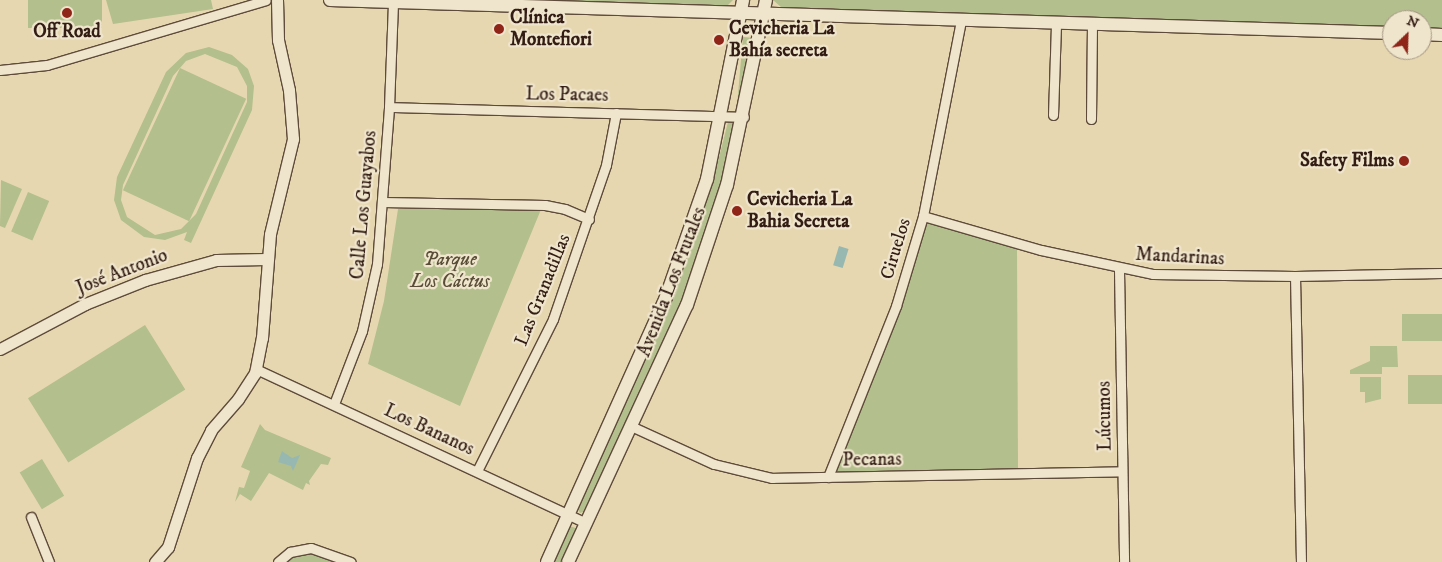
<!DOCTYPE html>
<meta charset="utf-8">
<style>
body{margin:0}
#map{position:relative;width:1442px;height:562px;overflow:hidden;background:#e7d7b0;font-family:"IM FELL DW Pica",serif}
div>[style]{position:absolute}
.green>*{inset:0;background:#b3bf8d;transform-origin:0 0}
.water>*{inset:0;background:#97b8b1;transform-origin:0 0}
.roads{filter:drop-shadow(1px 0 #5f4b3a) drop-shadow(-1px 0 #5f4b3a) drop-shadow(0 1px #5f4b3a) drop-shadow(0 -1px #5f4b3a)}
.minor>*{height:9px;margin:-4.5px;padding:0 4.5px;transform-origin:4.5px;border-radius:4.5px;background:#efe5cc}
.tertiary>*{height:11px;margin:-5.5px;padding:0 5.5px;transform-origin:5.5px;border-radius:5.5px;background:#efe5cc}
.secondary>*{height:12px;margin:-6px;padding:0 6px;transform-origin:6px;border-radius:6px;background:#efe5cc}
.dots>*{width:14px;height:14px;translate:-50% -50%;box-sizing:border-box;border:2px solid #efe5cc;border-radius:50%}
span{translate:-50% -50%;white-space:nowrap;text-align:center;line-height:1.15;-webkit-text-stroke:4.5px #efe5cc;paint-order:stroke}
.poi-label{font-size:19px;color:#321c13;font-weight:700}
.left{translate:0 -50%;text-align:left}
.right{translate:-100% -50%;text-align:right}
.street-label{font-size:19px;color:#321c13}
.park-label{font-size:19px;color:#594d38;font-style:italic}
.north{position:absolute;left:1382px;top:10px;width:50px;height:50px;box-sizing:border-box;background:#efe5cc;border:1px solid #a39582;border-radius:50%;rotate:24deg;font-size:14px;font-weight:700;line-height:20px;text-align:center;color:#321c13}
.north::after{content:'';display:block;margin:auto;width:18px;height:22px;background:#8f2418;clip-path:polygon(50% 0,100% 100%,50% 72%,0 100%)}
</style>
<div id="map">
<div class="green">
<div style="left:28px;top:0;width:74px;height:28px"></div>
<div style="clip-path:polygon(106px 0,211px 0,213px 9px,113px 24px)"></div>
<div style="clip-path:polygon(459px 0,733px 0,727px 6px)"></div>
<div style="clip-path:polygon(773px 0,1442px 0,1442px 30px,1422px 30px,1422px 20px,1392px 20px,1392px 29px,781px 7px)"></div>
<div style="left:743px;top:37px;width:11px;height:74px;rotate:5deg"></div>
<div style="clip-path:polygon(evenodd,209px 47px,232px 55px,248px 69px,254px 86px,252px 110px,191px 243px,184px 240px,187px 232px,165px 240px,144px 237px,121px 220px,114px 200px,117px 177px,166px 72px,186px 53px,209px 47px,205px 54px,237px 67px,247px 86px,247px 102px,196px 214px,181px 229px,155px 235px,127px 217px,121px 200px,123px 185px,173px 76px,186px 61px,205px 54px)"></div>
<div style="left:180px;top:68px;width:73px;height:135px;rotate:25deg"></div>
<div style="clip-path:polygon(733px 121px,736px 123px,722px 184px,680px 306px,586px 511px,580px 513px,577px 508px,669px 302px,713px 181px,728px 122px)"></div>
<div style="clip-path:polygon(1px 180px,22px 189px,5px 228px,0 226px)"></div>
<div style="left:28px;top:192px;width:23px;height:43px;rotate:23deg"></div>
<div style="clip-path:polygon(542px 207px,460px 406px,368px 364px,384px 301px,398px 209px)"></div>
<div style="clip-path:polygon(924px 222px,1017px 249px,1018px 470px,833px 474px)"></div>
<div style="left:1402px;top:314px;width:40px;height:27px"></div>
<div style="left:145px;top:325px;width:76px;height:138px;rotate:58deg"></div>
<div style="clip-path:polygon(1370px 346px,1397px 346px,1398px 367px,1382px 367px,1382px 374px,1350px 374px,1350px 370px,1370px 361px)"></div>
<div style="left:1442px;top:375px;width:29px;height:34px;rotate:90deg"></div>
<div style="clip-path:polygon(1360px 377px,1381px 377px,1381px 399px,1365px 403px,1365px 392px,1360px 392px)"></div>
<div style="clip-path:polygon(260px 424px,265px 430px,331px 458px,328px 465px,321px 464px,309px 481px,310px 485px,306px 483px,303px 490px,269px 473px,251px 501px,240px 494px,235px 502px,239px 487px,244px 488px,250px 471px,241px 467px)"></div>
<div style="left:42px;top:459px;width:43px;height:26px;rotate:59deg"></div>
<div style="clip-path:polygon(570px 526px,578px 529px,562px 562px,553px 562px)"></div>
<div style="clip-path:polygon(310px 553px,336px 562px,284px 562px,291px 554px)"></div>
</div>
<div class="water">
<div style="left:839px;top:246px;width:10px;height:20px;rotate:17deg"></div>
<div style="clip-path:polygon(282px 451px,292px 458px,300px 455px,293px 471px,291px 466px,278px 462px)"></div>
</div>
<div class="roads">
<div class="minor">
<div style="left:0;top:70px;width:47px;rotate:-6.1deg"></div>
<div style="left:47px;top:65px;width:228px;rotate:-16.5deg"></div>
<div style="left:389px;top:107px;width:355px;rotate:1.6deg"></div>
<div style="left:1053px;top:115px;width:92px;rotate:-88.1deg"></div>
<div style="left:1091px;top:119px;width:95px;rotate:-89.4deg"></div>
<div style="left:383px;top:202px;width:162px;rotate:1.1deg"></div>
<div style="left:545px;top:205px;width:20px;rotate:11deg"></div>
<div style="left:565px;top:209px;width:26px;rotate:23deg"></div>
<div style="left:923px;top:216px;width:123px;rotate:16.1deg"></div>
<div style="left:1041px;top:250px;width:115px;rotate:12.1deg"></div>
<div style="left:1153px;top:274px;width:142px;rotate:0.8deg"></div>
<div style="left:1295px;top:276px;width:147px;rotate:-1.2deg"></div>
<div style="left:1119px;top:270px;width:292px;rotate:89deg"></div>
<div style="left:1295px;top:276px;width:286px;rotate:88.8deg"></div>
<div style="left:256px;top:369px;width:364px;rotate:25deg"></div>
<div style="left:334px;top:404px;width:78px;rotate:-69deg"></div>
<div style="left:362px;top:331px;width:69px;rotate:-77.4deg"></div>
<div style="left:377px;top:264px;width:157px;rotate:-85.6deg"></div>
<div style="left:389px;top:107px;width:104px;rotate:-87.8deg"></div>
<div style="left:633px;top:427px;width:89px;rotate:24.6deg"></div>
<div style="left:714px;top:464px;width:60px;rotate:13.6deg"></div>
<div style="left:772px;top:478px;width:350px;rotate:-1.1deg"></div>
<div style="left:477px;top:471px;width:170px;rotate:-63.4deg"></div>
<div style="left:553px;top:319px;width:163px;rotate:-71deg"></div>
<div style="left:606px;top:165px;width:53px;rotate:-79.1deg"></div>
<div style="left:828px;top:477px;width:184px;rotate:-68.3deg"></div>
<div style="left:896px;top:306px;width:94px;rotate:-73.3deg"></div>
<div style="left:923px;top:216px;width:200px;rotate:-79deg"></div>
<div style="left:31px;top:517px;width:48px;rotate:68.2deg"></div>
<div style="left:278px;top:562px;width:16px;rotate:-40deg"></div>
<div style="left:290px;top:552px;width:21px;rotate:-11deg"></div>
<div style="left:311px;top:548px;width:42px;rotate:19.3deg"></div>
</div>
<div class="tertiary">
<div style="left:0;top:349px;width:96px;rotate:-27.9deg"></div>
<div style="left:85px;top:304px;width:65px;rotate:-21.8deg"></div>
<div style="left:145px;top:280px;width:74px;rotate:-15.7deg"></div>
<div style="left:216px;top:260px;width:50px;rotate:-1.1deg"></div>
<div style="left:155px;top:562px;width:20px;rotate:-49deg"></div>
<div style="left:168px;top:547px;width:94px;rotate:-72deg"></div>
<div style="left:197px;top:458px;width:31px;rotate:-63deg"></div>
<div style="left:211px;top:430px;width:41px;rotate:-48.9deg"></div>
<div style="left:238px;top:399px;width:31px;rotate:-57deg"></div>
<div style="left:255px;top:373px;width:36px;rotate:-79deg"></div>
<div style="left:262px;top:338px;width:104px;rotate:-85.6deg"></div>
<div style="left:270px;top:234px;width:98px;rotate:-76.4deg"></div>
<div style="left:293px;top:139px;width:49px;rotate:-94.7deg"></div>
<div style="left:289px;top:90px;width:51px;rotate:-102.4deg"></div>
<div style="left:278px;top:40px;width:40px;rotate:-91.4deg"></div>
</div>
<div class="secondary">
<div style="left:330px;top:0;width:1063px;rotate:1.78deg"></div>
<div style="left:1422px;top:34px;width:20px;rotate:3deg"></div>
<div style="left:547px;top:562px;width:290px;rotate:-65.8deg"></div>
<div style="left:666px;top:297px;width:125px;rotate:-70.8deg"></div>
<div style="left:707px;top:179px;width:183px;rotate:-78.6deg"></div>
<div style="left:568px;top:562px;width:283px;rotate:-65.2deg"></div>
<div style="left:687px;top:305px;width:126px;rotate:-71.6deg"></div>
<div style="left:727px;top:185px;width:189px;rotate:-78.1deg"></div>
</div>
</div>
<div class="dots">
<div style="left:67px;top:13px;background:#8f2418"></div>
<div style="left:499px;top:29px;background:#8f2418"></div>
<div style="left:719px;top:40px;background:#8f2418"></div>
<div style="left:1404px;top:161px;background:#8f2418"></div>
<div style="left:737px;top:211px;background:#8f2418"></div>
</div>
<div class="poi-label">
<span class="left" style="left:510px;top:29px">Clínica<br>Montefiori</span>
<span class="left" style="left:729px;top:40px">Cevicheria La<br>Bahía secreta</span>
<span style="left:67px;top:32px">Off Road</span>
<span class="right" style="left:1394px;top:161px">Safety Films</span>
<span class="left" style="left:747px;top:211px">Cevicheria La<br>Bahia Secreta</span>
</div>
<div class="street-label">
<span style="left:567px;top:95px;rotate:1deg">Los Pacaes</span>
<span style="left:364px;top:205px;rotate:-85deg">Calle Los Guayabos</span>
<span style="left:896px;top:249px;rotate:-73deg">Ciruelos</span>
<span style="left:1180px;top:257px;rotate:3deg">Mandarinas</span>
<span style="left:122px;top:272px;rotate:-21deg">José Antonio</span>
<span style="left:672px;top:282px;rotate:-69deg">Avenida Los Frutales</span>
<span style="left:543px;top:290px;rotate:-68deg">Las Granadillas</span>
<span style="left:1105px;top:416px;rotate:-91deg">Lúcumos</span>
<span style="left:429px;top:430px;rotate:25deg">Los Bananos</span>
<span style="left:872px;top:460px;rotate:-1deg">Pecanas</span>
</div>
<div class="park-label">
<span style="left:450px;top:271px">Parque<br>Los Cáctus</span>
</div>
<div class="north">N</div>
</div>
